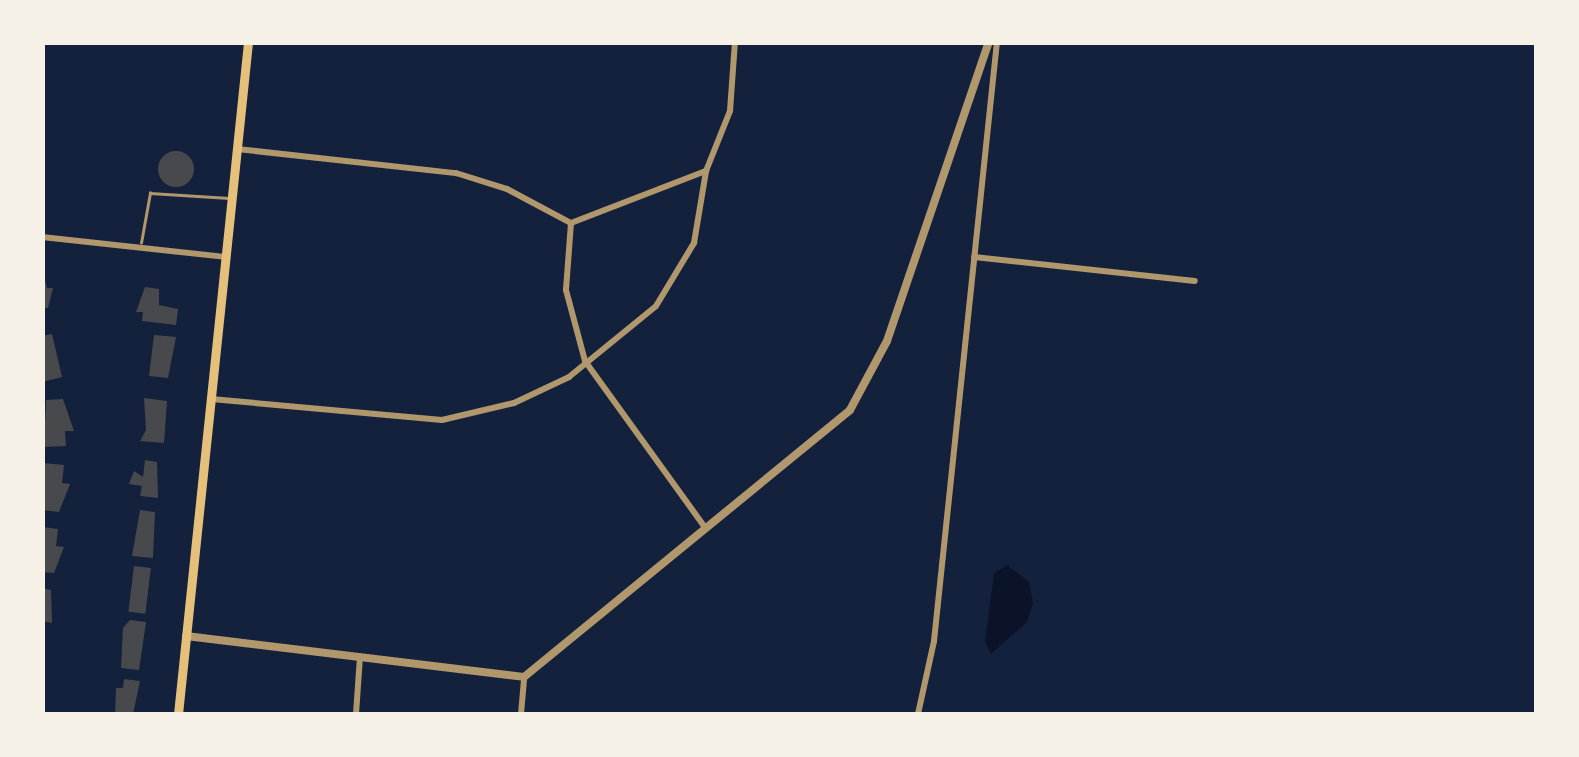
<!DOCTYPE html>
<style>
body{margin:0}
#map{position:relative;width:1579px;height:757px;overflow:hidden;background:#14213d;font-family:Literata,serif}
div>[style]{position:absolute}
.water>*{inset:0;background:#0b132b}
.building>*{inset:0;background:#48494c;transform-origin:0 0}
.round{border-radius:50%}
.service>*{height:2.5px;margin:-1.25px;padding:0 1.25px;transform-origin:1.25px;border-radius:1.25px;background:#b1986c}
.minor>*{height:6px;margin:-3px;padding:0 3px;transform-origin:3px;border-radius:3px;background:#b1986c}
.tertiary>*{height:8px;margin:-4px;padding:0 4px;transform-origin:4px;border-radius:4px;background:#b1986c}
.secondary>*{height:9px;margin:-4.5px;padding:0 4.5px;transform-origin:4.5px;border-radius:4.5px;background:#e5c07b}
span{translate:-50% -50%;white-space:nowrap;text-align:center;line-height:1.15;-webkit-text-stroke:9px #f6f1e7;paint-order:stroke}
.frame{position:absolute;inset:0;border:45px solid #f6f1e7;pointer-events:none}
</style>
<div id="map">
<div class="water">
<div style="clip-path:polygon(1007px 565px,1029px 582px,1033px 603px,1027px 622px,991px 654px,985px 642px,994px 573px)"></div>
</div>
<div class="building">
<div class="round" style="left:158px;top:151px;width:36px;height:36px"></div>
<div style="clip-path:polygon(42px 269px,47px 288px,53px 288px,48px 308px,42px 308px)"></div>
<div style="clip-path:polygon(145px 287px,159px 289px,159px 305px,178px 309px,176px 325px,142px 321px,143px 312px,136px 312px)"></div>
<div style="clip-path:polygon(52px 334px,62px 377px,42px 382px,42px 336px)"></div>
<div style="clip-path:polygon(154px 335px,176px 337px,168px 378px,149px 376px)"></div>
<div style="clip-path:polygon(144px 398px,167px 401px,164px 443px,140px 441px,146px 430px)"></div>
<div style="clip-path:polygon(63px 399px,74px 431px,65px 431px,66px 446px,44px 447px,46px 400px)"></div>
<div style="clip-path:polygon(145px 460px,157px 462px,158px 498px,140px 496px,142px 486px,129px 484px,134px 471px,143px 477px)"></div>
<div style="clip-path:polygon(43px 463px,64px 465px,62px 483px,70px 484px,59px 512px,42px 510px)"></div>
<div style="clip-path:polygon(140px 510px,155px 512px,153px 558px,132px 556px)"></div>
<div style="clip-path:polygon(42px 527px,58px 529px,56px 546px,64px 547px,54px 573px,42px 572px)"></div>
<div style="left:134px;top:566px;width:17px;height:46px;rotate:7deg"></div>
<div style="clip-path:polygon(42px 588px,51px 590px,52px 623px,42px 621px)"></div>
<div style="clip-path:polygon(130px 620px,146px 622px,139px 670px,121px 668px,123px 628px)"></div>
<div style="clip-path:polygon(124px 679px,140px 681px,133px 714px,115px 714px,116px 688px,123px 688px)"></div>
</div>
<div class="service">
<div style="left:141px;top:243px;width:51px;rotate:-79.8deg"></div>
<div style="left:150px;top:193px;width:79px;rotate:3.6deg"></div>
</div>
<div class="minor">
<div style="left:237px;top:149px;width:220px;rotate:6.3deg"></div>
<div style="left:456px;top:173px;width:53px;rotate:17.4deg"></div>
<div style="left:507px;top:189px;width:72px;rotate:28deg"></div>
<div style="left:571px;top:223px;width:145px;rotate:-21.1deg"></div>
<div style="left:571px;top:223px;width:67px;rotate:94.3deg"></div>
<div style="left:566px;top:290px;width:73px;rotate:75deg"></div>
<div style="left:585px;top:361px;width:203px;rotate:54.2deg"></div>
<div style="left:42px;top:237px;width:184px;rotate:6.2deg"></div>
<div style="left:974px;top:257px;width:222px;rotate:6.2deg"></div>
<div style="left:211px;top:399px;width:232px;rotate:5.2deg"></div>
<div style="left:442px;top:420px;width:74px;rotate:-13.3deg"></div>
<div style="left:514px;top:403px;width:61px;rotate:-25.3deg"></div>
<div style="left:569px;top:377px;width:112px;rotate:-39.2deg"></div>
<div style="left:656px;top:306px;width:74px;rotate:-58.9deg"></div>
<div style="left:694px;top:243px;width:73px;rotate:-80.5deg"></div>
<div style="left:706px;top:171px;width:65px;rotate:-68.2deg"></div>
<div style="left:730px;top:111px;width:69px;rotate:-85.9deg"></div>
<div style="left:356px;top:714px;width:57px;rotate:-86deg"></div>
<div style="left:521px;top:714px;width:37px;rotate:-85deg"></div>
<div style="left:918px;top:714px;width:75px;rotate:-77.6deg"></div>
<div style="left:934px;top:641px;width:602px;rotate:-84deg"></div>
</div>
<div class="tertiary">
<div style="left:186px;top:636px;width:340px;rotate:6.9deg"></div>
<div style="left:524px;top:677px;width:421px;rotate:-39.3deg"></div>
<div style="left:850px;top:410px;width:78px;rotate:-61.8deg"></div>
<div style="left:887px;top:341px;width:316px;rotate:-71.2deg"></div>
</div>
<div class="secondary">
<div style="left:178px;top:714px;width:676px;rotate:-84.05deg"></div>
</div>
<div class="frame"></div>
</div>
